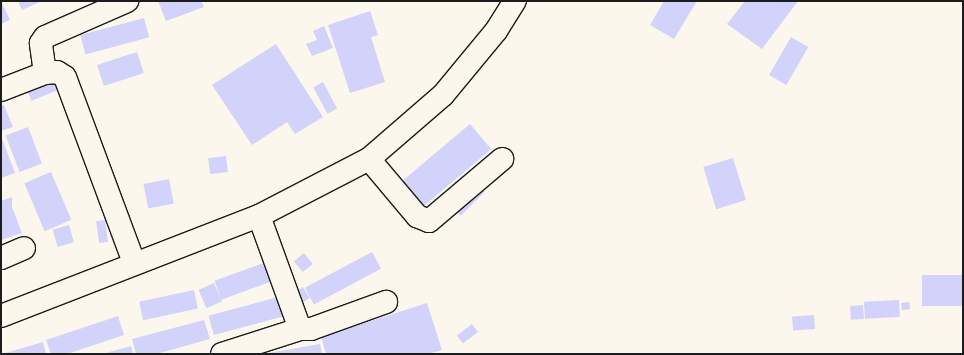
<!DOCTYPE html>
<style>
body{margin:0}
#map{position:relative;width:964px;height:355px;overflow:hidden;background:#fbf7ec;font-family:Itim,sans-serif}
div>[style]{position:absolute}
.building>*{inset:0;background:#d3d2fa;transform-origin:0 0}
.roads{filter:drop-shadow(1px 0 #1c1c1c) drop-shadow(-1px 0 #1c1c1c) drop-shadow(0 1px #1c1c1c) drop-shadow(0 -1px #1c1c1c)}
.minor>*{height:22px;margin:-11px;padding:0 11px;transform-origin:11px;border-radius:11px;background:#fbf7ec}
span{translate:-50% -50%;white-space:nowrap;text-align:center;line-height:1.15;-webkit-text-stroke:4px #fbf7ec;paint-order:stroke}
.frame{position:absolute;inset:0;border:2px solid #1c1c1c;pointer-events:none}
</style>
<div id="map">
<div class="building">
<div style="clip-path:polygon(1px 1px,10px 20px,1px 24px)"></div>
<div style="clip-path:polygon(18px 1px,42px 1px,22px 10px)"></div>
<div style="clip-path:polygon(158px 1px,201px 1px,204px 7px,166px 21px)"></div>
<div style="clip-path:polygon(664px 1px,697px 1px,674px 39px,650px 25px)"></div>
<div style="clip-path:polygon(745px 1px,798px 1px,762px 49px,727px 24px)"></div>
<div style="clip-path:polygon(370px 11px,378px 35px,371px 37px,385px 82px,350px 93px,328px 25px)"></div>
<div style="left:144px;top:18px;width:20px;height:66px;rotate:75deg"></div>
<div style="clip-path:polygon(324px 26px,333px 48px,312px 56px,306px 44px,317px 40px,313px 31px)"></div>
<div style="left:791px;top:37px;width:20px;height:44px;rotate:30deg"></div>
<div style="clip-path:polygon(276px 44px,323px 117px,295px 134px,287px 122px,252px 145px,212px 85px)"></div>
<div style="left:137px;top:52px;width:22px;height:42px;rotate:72deg"></div>
<div style="left:56px;top:79px;width:11px;height:31px;rotate:68deg"></div>
<div style="left:323px;top:82px;width:30px;height:11px;rotate:62deg"></div>
<div style="clip-path:polygon(4px 105px,13px 127px,1px 131px,1px 106px)"></div>
<div style="left:470px;top:124px;width:33px;height:92px;rotate:50deg"></div>
<div style="left:28px;top:127px;width:39px;height:24px;rotate:69deg"></div>
<div style="clip-path:polygon(1px 136px,15px 173px,1px 178px)"></div>
<div style="left:226px;top:156px;width:16px;height:18px;rotate:83deg"></div>
<div style="left:733px;top:158px;width:44px;height:31px;rotate:73deg"></div>
<div style="left:51px;top:172px;width:52px;height:29px;rotate:67deg"></div>
<div style="left:169px;top:179px;width:25px;height:26px;rotate:79deg"></div>
<div style="left:477px;top:184px;width:11px;height:34px;rotate:45deg"></div>
<div style="clip-path:polygon(12px 197px,12px 207px,22px 233px,1px 240px,1px 201px)"></div>
<div style="left:105px;top:220px;width:22px;height:9px;rotate:82deg"></div>
<div style="left:69px;top:225px;width:18px;height:17px;rotate:74deg"></div>
<div style="left:372px;top:252px;width:19px;height:76px;rotate:62deg"></div>
<div style="left:304px;top:253px;width:14px;height:13px;rotate:51deg"></div>
<div style="left:269px;top:261px;width:20px;height:58px;rotate:70deg"></div>
<div style="left:963px;top:275px;width:31px;height:41px;rotate:90deg"></div>
<div style="left:214px;top:283px;width:20px;height:17px;rotate:66deg"></div>
<div style="left:303px;top:287px;width:13px;height:9px;rotate:58deg"></div>
<div style="left:194px;top:290px;width:19px;height:56px;rotate:78deg"></div>
<div style="left:282px;top:296px;width:20px;height:76px;rotate:75deg"></div>
<div style="left:899px;top:300px;width:17px;height:35px;rotate:87deg"></div>
<div style="left:909px;top:302px;width:7px;height:8px;rotate:82deg"></div>
<div style="clip-path:polygon(427px 303px,442px 350px,428px 354px,326px 354px,321px 337px)"></div>
<div style="left:863px;top:305px;width:14px;height:13px;rotate:86deg"></div>
<div style="left:814px;top:315px;width:14px;height:22px;rotate:86deg"></div>
<div style="clip-path:polygon(118px 316px,124px 335px,67px 354px,51px 354px,46px 340px)"></div>
<div style="clip-path:polygon(204px 320px,210px 339px,156px 354px,136px 354px,132px 339px)"></div>
<div style="left:472px;top:324px;width:10px;height:19px;rotate:53deg"></div>
<div style="clip-path:polygon(43px 342px,46px 354px,2px 354px)"></div>
<div style="clip-path:polygon(320px 344px,322px 354px,268px 354px,268px 353px)"></div>
<div style="clip-path:polygon(131px 346px,133px 354px,102px 354px)"></div>
</div>
<div class="roads">
<div class="minor">
<div style="left:45px;top:73px;width:30px;rotate:-98deg"></div>
<div style="left:41px;top:43px;width:7px;rotate:-56deg"></div>
<div style="left:45px;top:37px;width:90px;rotate:-23.7deg"></div>
<div style="left:1px;top:90px;width:47px;rotate:-21.1deg"></div>
<div style="left:45px;top:73px;width:12px;rotate:-5deg"></div>
<div style="left:57px;top:72px;width:9px;rotate:32deg"></div>
<div style="left:65px;top:77px;width:198px;rotate:69.6deg"></div>
<div style="left:369px;top:159px;width:75px;rotate:49.9deg"></div>
<div style="left:417px;top:216px;width:13px;rotate:23deg"></div>
<div style="left:429px;top:221px;width:96px;rotate:-40.3deg"></div>
<div style="left:259px;top:216px;width:120px;rotate:70.1deg"></div>
<div style="left:1px;top:258px;width:25px;rotate:-23deg"></div>
<div style="left:1px;top:316px;width:277px;rotate:-21.2deg"></div>
<div style="left:259px;top:216px;width:124px;rotate:-27.4deg"></div>
<div style="left:369px;top:159px;width:98px;rotate:-40.9deg"></div>
<div style="left:443px;top:95px;width:83px;rotate:-50.4deg"></div>
<div style="left:496px;top:31px;width:36px;rotate:-58deg"></div>
<div style="left:222px;top:354px;width:82px;rotate:-17.8deg"></div>
<div style="left:300px;top:329px;width:11px"></div>
<div style="left:311px;top:329px;width:80px;rotate:-19.8deg"></div>
</div>
</div>
<div class="frame"></div>
</div>
